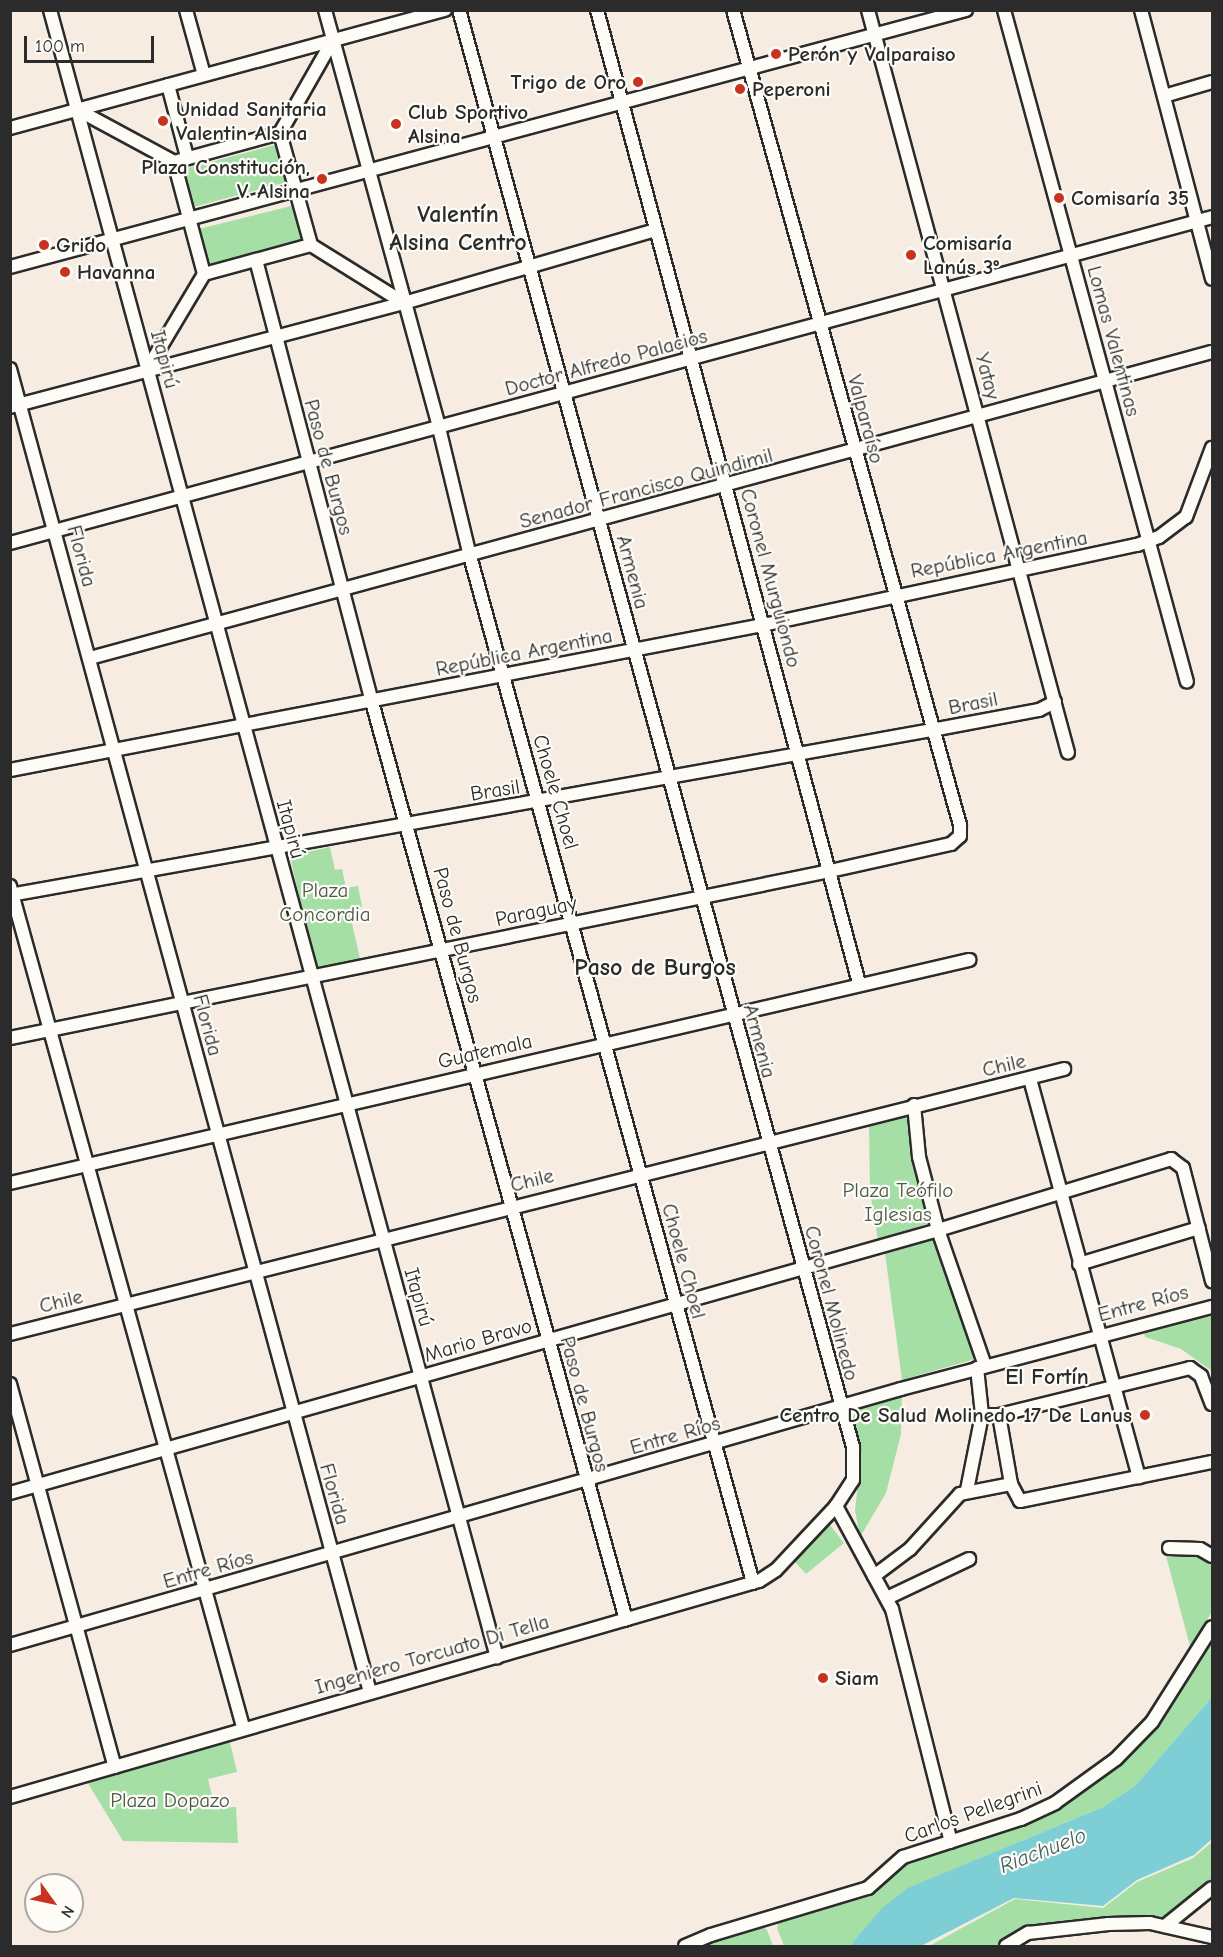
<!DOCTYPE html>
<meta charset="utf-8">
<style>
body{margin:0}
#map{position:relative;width:1223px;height:1957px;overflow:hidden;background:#f6ece1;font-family:"Comic Neue",sans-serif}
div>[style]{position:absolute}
.green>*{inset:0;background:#a5dfa5;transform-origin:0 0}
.water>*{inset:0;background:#7ecfd5}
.roads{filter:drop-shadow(2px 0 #2b2b2b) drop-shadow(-2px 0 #2b2b2b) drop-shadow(0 2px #2b2b2b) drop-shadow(0 -2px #2b2b2b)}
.minor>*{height:12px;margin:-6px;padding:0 6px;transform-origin:6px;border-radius:6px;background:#fdfcf7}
.dots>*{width:16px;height:16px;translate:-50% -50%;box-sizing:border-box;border:3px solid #fdfcf7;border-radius:50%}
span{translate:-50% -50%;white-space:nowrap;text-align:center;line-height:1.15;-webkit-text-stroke:4.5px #fdfcf7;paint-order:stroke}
.poi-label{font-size:21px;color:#2b2b2b;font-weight:700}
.left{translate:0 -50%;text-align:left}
.right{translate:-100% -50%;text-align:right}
.street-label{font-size:21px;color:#2b2b2b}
.park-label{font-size:21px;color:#4a584a}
.neighbourhood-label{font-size:22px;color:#2b2b2b;font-weight:700}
.water-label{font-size:22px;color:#445c5e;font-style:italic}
.quarter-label{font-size:24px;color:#2b2b2b;font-weight:700}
.frame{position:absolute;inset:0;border:12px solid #2b2b2b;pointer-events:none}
.north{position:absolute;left:24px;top:1873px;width:60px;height:60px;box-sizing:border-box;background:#fdfcf7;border:2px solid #a9a8a5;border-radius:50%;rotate:123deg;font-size:16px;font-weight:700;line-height:24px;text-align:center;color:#2b2b2b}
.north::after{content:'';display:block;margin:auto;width:21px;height:27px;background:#c8321e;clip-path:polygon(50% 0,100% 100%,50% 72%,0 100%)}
.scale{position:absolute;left:24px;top:36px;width:130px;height:27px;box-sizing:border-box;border:3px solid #2b2b2b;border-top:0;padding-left:8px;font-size:18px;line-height:21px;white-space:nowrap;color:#2b2b2b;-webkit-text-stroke:4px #fdfcf7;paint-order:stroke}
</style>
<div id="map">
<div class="green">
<div style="left:278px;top:144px;width:39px;height:99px;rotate:75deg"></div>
<div style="left:295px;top:205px;width:37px;height:98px;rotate:76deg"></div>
<div style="clip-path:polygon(330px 847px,335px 870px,342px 869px,346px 888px,358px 886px,362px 907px,349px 910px,360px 959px,315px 969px,290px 856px)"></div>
<div style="clip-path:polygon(907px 1114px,929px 1223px,878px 1241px,870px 1192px,869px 1125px)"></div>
<div style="clip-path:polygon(938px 1235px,975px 1359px,902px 1380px,885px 1253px)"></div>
<div style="clip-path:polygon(1212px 1312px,1212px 1371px,1181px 1349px,1145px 1337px,1143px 1329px)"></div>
<div style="clip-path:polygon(902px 1393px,901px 1434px,886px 1493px,860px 1537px,855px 1510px,861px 1460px,851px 1418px,858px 1410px)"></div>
<div style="clip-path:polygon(830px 1525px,844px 1543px,806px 1574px,793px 1560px)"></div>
<div style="clip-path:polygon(1165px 1552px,1205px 1557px,1212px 1563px,1212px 1611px,1191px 1650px)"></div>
<div style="clip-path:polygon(1212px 1638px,1212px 1697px,1135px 1786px,1103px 1807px,945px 1873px,861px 1934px,850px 1946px,784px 1946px,777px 1928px,780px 1917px,859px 1894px,899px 1863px,1023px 1821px,1149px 1732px)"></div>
<div style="clip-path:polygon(229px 1738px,237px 1772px,208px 1779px,215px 1808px,236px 1807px,238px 1843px,123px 1841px,86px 1780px)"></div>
<div style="clip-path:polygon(1212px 1842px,1212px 1882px,1167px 1917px,1025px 1927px,1000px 1946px,929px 1946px,1015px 1899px,1103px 1908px,1137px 1882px,1193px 1858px)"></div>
<div style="clip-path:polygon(760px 1924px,767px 1930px,773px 1946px,695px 1946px)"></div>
</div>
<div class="water">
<div style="clip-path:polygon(1212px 1697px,1212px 1839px,1194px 1855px,1137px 1880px,1103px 1906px,1014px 1898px,921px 1946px,850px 1946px,881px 1909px,908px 1888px,1103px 1807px,1135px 1786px)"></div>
</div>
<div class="roads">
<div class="minor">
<div style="left:50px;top:10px;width:1707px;rotate:74.82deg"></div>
<div style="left:186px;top:10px;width:67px;rotate:74.5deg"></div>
<div style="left:325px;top:10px;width:433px;rotate:74.7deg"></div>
<div style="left:439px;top:428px;width:132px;rotate:76.4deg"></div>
<div style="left:470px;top:556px;width:1065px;rotate:74.59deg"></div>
<div style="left:597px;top:10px;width:1008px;rotate:74.93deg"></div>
<div style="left:868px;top:10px;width:769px;rotate:74.93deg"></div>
<div style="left:1004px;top:10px;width:696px;rotate:74.77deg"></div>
<div style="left:1141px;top:10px;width:278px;rotate:75.2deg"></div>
<div style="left:168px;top:85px;width:74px;rotate:75.2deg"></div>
<div style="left:1164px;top:96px;width:50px;rotate:-16.3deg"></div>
<div style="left:78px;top:110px;width:109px;rotate:28.4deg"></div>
<div style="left:10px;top:128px;width:451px;rotate:-15.2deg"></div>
<div style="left:280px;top:133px;width:116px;rotate:74.5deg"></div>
<div style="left:280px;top:133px;width:107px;rotate:-60.3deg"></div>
<div style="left:174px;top:162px;width:116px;rotate:75deg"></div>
<div style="left:174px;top:162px;width:110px;rotate:-15.3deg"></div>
<div style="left:311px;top:245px;width:110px;rotate:31.9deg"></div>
<div style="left:256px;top:260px;width:457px;rotate:75.3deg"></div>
<div style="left:372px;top:702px;width:952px;rotate:74.53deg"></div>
<div style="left:10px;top:267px;width:990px;rotate:-15.05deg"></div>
<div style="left:204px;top:274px;width:111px;rotate:-15.2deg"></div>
<div style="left:148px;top:368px;width:109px;rotate:-59.2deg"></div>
<div style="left:10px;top:369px;width:1371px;rotate:74.78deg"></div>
<div style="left:10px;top:407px;width:407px;rotate:-14.8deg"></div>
<div style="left:404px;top:303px;width:261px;rotate:-16.2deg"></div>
<div style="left:10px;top:543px;width:1245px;rotate:-15.17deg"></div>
<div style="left:90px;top:658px;width:1163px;rotate:-15.26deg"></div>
<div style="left:10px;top:770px;width:767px;rotate:-10.9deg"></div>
<div style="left:763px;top:625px;width:382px;rotate:-12.1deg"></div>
<div style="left:1137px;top:545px;width:23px;rotate:-20deg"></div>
<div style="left:1159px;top:537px;width:34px;rotate:-37deg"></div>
<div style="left:1186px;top:517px;width:74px;rotate:-69.4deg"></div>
<div style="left:10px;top:886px;width:873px;rotate:74.51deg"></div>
<div style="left:10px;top:895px;width:937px;rotate:-10.15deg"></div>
<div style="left:932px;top:730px;width:109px;rotate:-10.6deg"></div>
<div style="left:1039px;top:710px;width:18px;rotate:-27deg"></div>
<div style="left:10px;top:1038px;width:837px;rotate:-11.51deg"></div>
<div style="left:830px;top:871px;width:124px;rotate:-12.6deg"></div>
<div style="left:951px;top:844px;width:12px;rotate:-42deg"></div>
<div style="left:960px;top:836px;width:11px;rotate:-90deg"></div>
<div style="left:960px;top:825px;width:846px;rotate:-105.56deg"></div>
<div style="left:1030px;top:1079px;width:413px;rotate:74.7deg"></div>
<div style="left:914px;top:1105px;width:52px;rotate:84.5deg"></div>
<div style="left:919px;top:1157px;width:75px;rotate:75.4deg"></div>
<div style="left:938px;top:1230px;width:144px;rotate:70.9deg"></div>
<div style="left:10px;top:1183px;width:985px;rotate:-13.09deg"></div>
<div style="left:1079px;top:1264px;width:125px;rotate:-16.7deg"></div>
<div style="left:10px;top:1334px;width:1087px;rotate:-14.11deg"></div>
<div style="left:977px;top:1368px;width:47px;rotate:83.9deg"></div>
<div style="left:982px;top:1415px;width:17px"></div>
<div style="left:999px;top:1415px;width:70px;rotate:80.1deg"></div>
<div style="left:1011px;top:1484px;width:19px;rotate:62deg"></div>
<div style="left:1020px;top:1501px;width:196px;rotate:-11.5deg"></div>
<div style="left:10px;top:1384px;width:397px;rotate:74.7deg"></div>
<div style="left:999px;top:1415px;width:197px;rotate:-13.8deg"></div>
<div style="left:1190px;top:1368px;width:14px;rotate:36deg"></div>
<div style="left:1201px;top:1376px;width:30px;rotate:69deg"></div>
<div style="left:967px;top:1490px;width:76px;rotate:-78.7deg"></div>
<div style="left:10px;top:1493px;width:965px;rotate:-15.82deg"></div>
<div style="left:938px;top:1230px;width:244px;rotate:-16.9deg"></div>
<div style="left:1171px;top:1159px;width:15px;rotate:37deg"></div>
<div style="left:1183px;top:1168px;width:117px;rotate:75.6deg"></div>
<div style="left:836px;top:1506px;width:117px;rotate:61.5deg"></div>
<div style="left:892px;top:1609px;width:240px;rotate:75.8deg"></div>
<div style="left:1169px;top:1548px;width:31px;rotate:2deg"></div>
<div style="left:1200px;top:1549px;width:14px;rotate:30deg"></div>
<div style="left:874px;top:1576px;width:45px;rotate:-36.9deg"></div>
<div style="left:910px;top:1549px;width:74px;rotate:-47.7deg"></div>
<div style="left:960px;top:1494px;width:52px;rotate:-11.1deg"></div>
<div style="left:887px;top:1598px;width:91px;rotate:-25.4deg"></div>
<div style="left:10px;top:1645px;width:927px;rotate:-16.03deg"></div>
<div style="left:901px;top:1389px;width:322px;rotate:-14.8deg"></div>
<div style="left:10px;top:1797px;width:780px;rotate:-16.09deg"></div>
<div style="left:759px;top:1581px;width:20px;rotate:-33deg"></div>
<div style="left:776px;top:1570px;width:88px;rotate:-46.8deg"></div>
<div style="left:836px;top:1506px;width:31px;rotate:-57deg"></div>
<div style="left:853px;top:1480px;width:33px;rotate:-90deg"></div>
<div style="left:853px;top:1447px;width:1490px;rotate:-105.33deg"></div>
<div style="left:1165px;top:1926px;width:60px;rotate:-39deg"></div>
<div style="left:685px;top:1946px;width:28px;rotate:-23deg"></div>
<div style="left:711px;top:1935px;width:164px;rotate:-16.7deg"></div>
<div style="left:868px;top:1888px;width:47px;rotate:-41.5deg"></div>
<div style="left:903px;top:1857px;width:124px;rotate:-17.9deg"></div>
<div style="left:1021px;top:1819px;width:38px;rotate:-25deg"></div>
<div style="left:1055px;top:1803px;width:75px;rotate:-35.8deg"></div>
<div style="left:1116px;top:1759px;width:52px;rotate:-45.8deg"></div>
<div style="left:1152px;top:1722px;width:112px;rotate:-57.7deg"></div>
<div style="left:1006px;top:1946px;width:26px;rotate:-31deg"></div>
<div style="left:1028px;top:1933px;width:81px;rotate:-6.4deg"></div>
<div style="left:1108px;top:1924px;width:42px;rotate:-1.4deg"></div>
<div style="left:1150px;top:1923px;width:64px;rotate:12.7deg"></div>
</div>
</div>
<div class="dots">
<div style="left:776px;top:54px;background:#c8321e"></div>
<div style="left:638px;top:82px;background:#c8321e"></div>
<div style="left:740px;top:89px;background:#c8321e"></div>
<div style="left:163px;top:121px;background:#c8321e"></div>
<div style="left:396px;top:124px;background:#c8321e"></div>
<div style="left:322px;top:179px;background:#c8321e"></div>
<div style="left:1059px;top:198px;background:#c8321e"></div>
<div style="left:44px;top:245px;background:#c8321e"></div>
<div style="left:911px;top:255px;background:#c8321e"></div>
<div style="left:65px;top:272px;background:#c8321e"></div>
<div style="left:1145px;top:1415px;background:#c8321e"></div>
<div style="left:823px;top:1678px;background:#c8321e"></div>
</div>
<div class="poi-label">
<span class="left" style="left:788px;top:54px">Perón y Valparaiso</span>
<span class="right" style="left:626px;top:82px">Trigo de Oro</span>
<span class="left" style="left:752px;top:89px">Peperoni</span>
<span class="left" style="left:176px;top:121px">Unidad Sanitaria<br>Valentin Alsina</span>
<span class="left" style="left:408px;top:124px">Club Sportivo<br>Alsina</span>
<span class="right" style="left:310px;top:179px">Plaza Constitución,<br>V. Alsina</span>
<span class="left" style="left:1071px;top:198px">Comisaría 35</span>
<span class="left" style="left:923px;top:255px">Comisaría<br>Lanús 3°</span>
<span class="left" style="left:56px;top:245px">Grido</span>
<span class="left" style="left:77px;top:272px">Havanna</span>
<span class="right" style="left:1132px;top:1415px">Centro De Salud Molinedo 17 De Lanus</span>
<span class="left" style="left:835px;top:1678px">Siam</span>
</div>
<div class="street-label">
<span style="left:1114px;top:341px;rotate:75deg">Lomas Valentinas</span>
<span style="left:165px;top:359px;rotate:75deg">Itapirú</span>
<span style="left:606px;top:362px;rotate:-15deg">Doctor Alfredo Palacios</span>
<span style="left:988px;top:376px;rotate:75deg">Yatay</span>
<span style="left:866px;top:419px;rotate:75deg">Valparaíso</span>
<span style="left:329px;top:467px;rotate:75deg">Paso de Burgos</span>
<span style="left:646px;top:488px;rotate:-15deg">Senador Francisco Quindimil</span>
<span style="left:999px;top:554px;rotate:-11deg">República Argentina</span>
<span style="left:82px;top:556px;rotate:75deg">Florida</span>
<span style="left:633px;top:572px;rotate:75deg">Armenia</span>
<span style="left:771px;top:578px;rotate:75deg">Coronel Murguiondo</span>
<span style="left:524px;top:652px;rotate:-11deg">República Argentina</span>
<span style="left:973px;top:703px;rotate:-11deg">Brasil</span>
<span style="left:495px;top:790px;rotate:-9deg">Brasil</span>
<span style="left:556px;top:792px;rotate:74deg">Choele Choel</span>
<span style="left:291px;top:829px;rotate:75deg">Itapirú</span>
<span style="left:536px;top:911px;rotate:-12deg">Paraguay</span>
<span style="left:458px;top:935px;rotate:75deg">Paso de Burgos</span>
<span style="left:208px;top:1025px;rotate:75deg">Florida</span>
<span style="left:760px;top:1041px;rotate:75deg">Armenia</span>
<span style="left:485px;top:1051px;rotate:-13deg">Guatemala</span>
<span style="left:1004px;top:1065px;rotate:-13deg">Chile</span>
<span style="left:532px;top:1180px;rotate:-14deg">Chile</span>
<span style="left:684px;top:1261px;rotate:75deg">Choele Choel</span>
<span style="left:419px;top:1297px;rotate:74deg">Itapirú</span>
<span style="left:61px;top:1301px;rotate:-14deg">Chile</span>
<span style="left:832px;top:1303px;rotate:75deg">Coronel Molinedo</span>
<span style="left:1143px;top:1303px;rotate:-15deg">Entre Ríos</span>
<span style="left:478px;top:1340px;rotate:-16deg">Mario Bravo</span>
<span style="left:585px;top:1404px;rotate:75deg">Paso de Burgos</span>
<span style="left:675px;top:1435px;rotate:-16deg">Entre Ríos</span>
<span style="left:335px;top:1494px;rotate:74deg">Florida</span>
<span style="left:208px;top:1569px;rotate:-16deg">Entre Ríos</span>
<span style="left:432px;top:1654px;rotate:-16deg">Ingeniero Torcuato Di Tella</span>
<span style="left:973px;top:1812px;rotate:-20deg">Carlos Pellegrini</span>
</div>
<div class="park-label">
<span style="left:325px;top:902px">Plaza<br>Concordia</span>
<span style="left:898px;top:1202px">Plaza Teófilo<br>Iglesias</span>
<span style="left:170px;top:1800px">Plaza Dopazo</span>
</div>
<div class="neighbourhood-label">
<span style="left:1047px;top:1378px">El Fortín</span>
</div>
<div class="water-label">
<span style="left:1043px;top:1851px;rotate:-21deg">Riachuelo</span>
</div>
<div class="quarter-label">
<span style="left:458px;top:229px">Valentín<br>Alsina Centro</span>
<span style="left:655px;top:968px">Paso de Burgos</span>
</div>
<div class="frame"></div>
<div class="north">N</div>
<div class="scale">100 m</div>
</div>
